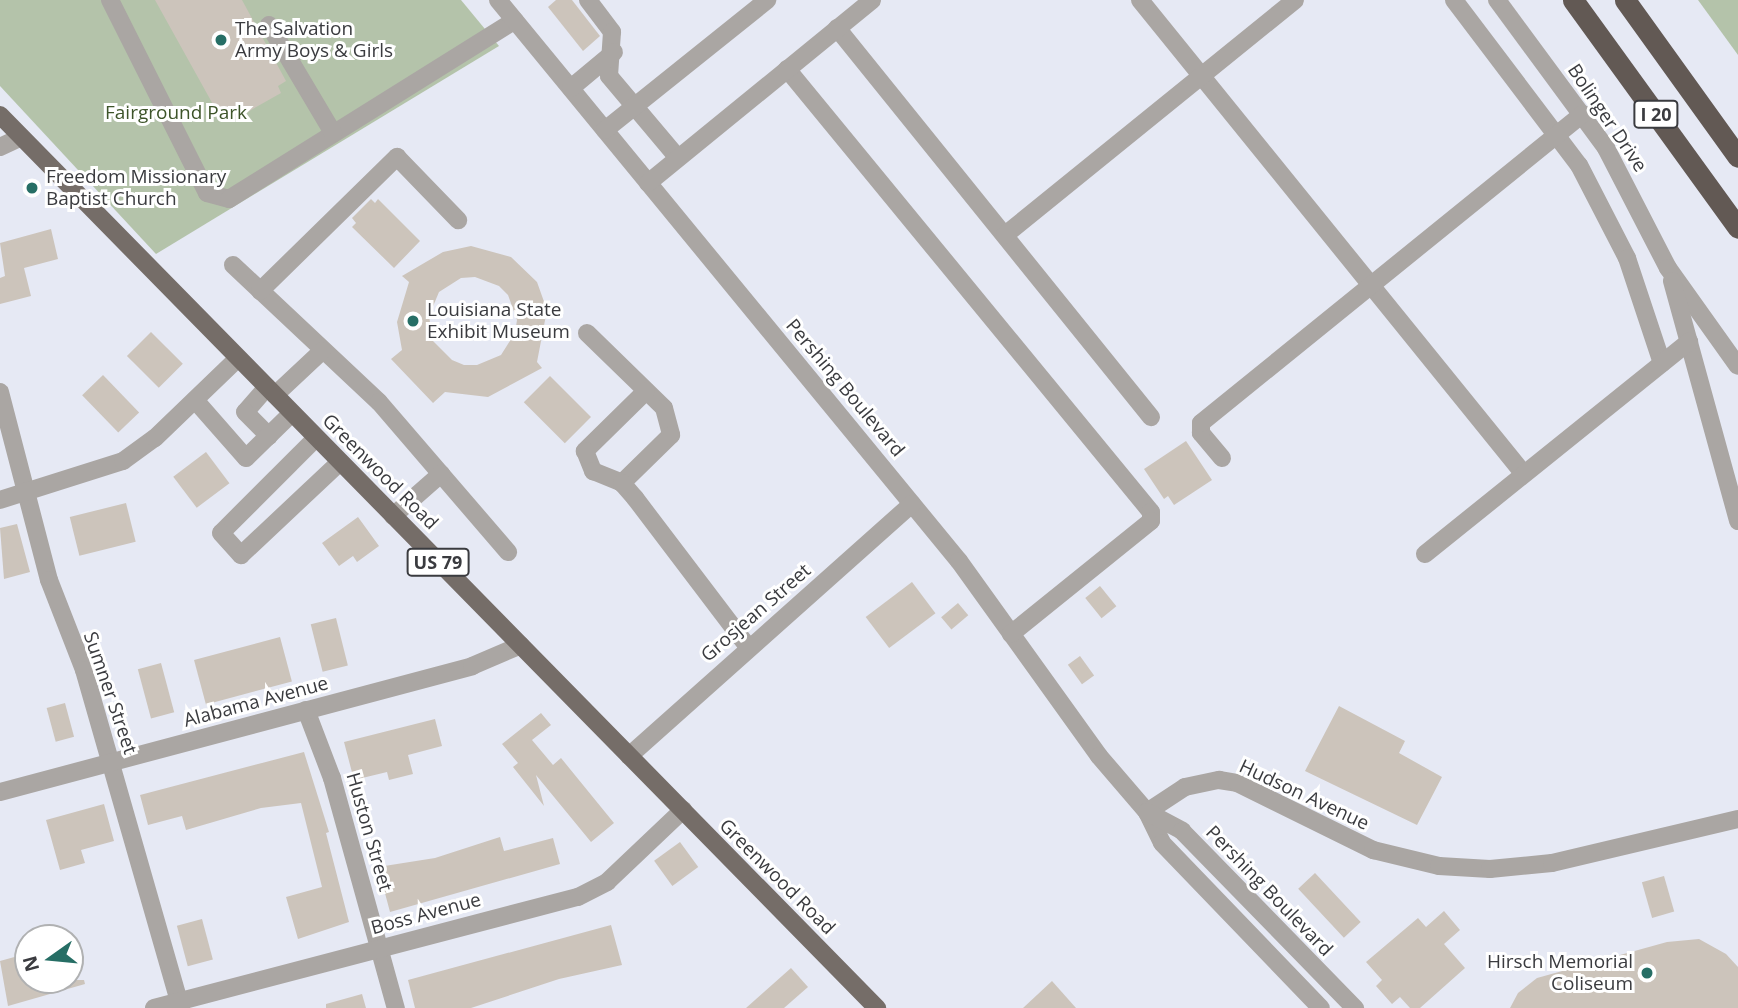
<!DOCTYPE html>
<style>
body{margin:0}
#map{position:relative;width:1738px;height:1008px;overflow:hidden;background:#e6e9f4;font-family:"Open Sans",sans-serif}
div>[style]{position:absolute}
.green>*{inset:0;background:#b4c3aa}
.building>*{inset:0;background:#ccc4bb;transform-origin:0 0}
.minor>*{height:18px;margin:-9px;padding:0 9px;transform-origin:9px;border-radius:9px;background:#aaa6a3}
.major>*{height:18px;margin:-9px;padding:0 9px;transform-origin:9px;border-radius:9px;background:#756d68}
.highway>*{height:21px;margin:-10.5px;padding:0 10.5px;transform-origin:10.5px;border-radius:10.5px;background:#625954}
.dots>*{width:19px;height:19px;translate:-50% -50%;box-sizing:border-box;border:4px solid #fff;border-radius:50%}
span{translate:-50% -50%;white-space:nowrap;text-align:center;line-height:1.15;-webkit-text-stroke:6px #fff;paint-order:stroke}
.shield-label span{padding:2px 5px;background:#fff;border:2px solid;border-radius:5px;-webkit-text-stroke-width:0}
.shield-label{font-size:18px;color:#3a3b3f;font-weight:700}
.poi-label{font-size:19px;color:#3a3b3f}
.left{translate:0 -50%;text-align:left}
.right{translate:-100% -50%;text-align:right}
.park-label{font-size:19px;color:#3d5429}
.street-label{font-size:19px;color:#3a3b3f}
.north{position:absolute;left:14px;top:924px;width:70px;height:70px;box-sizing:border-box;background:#fff;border:2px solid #b0b1b2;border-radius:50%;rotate:255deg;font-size:19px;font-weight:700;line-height:28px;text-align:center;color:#3a3b3f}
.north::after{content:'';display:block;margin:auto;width:24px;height:32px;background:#266e65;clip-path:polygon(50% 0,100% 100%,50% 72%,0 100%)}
</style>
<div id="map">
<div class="green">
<div style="clip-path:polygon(0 0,461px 0,499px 46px,156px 254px,0 86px)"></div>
<div style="clip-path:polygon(1698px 0,1738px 0,1738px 55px)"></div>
</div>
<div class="building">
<div style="clip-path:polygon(155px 0,242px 0,286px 81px,278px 86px,281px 93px,230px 122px,225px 114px,220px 117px)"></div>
<div style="clip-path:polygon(556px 0,572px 0,600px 36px,583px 51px,548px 7px)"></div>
<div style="clip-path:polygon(371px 199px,375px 203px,378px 199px,420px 241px,394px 268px,352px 227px,356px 223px,352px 218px)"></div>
<div style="clip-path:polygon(51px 229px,58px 259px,24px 268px,31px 296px,0 304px,0 278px,5px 276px,0 243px)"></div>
<div style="clip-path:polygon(evenodd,471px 246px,511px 257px,537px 282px,547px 310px,537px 362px,542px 368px,488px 397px,445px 392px,433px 403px,391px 359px,402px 350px,397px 322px,409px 282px,402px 276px,443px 252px,471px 246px,475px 277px,499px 286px,508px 295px,517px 320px,515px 333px,501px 355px,477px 365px,464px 365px,452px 360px,433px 341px,429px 316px,439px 292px,461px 278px,475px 277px)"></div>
<div style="left:151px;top:332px;width:45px;height:34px;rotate:45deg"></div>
<div style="left:103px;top:375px;width:52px;height:29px;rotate:46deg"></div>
<div style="left:550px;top:376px;width:58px;height:37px;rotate:45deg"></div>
<div style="clip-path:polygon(1186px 441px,1212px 480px,1174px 505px,1168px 496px,1164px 499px,1144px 469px)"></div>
<div style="left:206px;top:452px;width:39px;height:41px;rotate:53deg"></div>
<div style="left:126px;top:503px;width:40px;height:58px;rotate:76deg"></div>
<div style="clip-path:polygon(358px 517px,379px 546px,357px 562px,353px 556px,339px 566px,322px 543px)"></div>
<div style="clip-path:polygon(17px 524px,30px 572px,4px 579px,0 528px)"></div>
<div style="left:912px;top:582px;width:39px;height:58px;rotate:53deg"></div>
<div style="left:1100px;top:586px;width:26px;height:19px;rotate:51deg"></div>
<div style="left:958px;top:603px;width:16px;height:22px;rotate:50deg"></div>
<div style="left:336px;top:618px;width:49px;height:26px;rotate:76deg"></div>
<div style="left:280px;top:637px;width:46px;height:89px;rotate:75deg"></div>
<div style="left:1080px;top:656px;width:24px;height:15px;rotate:54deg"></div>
<div style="left:161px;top:663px;width:51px;height:24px;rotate:75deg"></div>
<div style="left:65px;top:703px;width:35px;height:19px;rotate:75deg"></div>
<div style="clip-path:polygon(1339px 706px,1405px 741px,1399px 753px,1442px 777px,1417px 825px,1305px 771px)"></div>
<div style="clip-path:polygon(541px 713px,551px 725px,532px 740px,553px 765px,561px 758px,614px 823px,591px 842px,536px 775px,544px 806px,513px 767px,518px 763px,502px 744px)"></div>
<div style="clip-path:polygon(435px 719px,442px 746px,408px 755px,413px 774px,389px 780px,387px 772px,354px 780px,344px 742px)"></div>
<div style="clip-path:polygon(304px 752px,329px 832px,326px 833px,349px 922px,298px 939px,286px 897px,322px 887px,301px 803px,261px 808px,186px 830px,182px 816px,148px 825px,140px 795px)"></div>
<div style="clip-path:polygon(104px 804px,114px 841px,81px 850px,85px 863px,60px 870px,46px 820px)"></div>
<div style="clip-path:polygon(500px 837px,504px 851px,553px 838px,560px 864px,390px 912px,378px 867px,435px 858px)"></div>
<div style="left:680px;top:842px;width:31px;height:32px;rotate:54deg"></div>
<div style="left:1315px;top:873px;width:67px;height:23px;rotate:47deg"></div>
<div style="left:1664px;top:876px;width:37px;height:23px;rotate:74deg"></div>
<div style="clip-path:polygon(1444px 911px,1460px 930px,1444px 944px,1465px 968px,1420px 1008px,1410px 1008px,1400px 997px,1392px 1004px,1376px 986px,1382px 980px,1366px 962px,1418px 918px,1426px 927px)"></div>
<div style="left:202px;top:919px;width:42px;height:26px;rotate:75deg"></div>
<div style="clip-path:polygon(611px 925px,622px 965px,559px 979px,471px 1008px,415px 1008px,408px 980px)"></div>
<div style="clip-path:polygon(1699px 939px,1726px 954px,1738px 967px,1738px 1008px,1510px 1008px,1518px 993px,1537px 978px,1667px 942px)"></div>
<div style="clip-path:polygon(18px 956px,24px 980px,84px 980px,85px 984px,8px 1006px,0 961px)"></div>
<div style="clip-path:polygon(791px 968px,808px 987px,784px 1008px,746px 1008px)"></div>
<div style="clip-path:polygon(1052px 981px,1076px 1008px,1023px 1008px)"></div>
<div style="clip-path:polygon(362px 994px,366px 1008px,326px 1008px,326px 1004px)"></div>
</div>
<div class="minor">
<div style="left:110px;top:0;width:216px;rotate:63.3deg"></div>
<div style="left:207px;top:193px;width:23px;rotate:15deg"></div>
<div style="left:229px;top:199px;width:337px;rotate:-32deg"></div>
<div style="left:498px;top:0;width:726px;rotate:50.59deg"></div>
<div style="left:959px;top:561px;width:240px;rotate:54.3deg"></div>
<div style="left:1099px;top:756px;width:74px;rotate:49.4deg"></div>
<div style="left:1147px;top:812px;width:34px;rotate:64deg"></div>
<div style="left:1162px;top:843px;width:229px;rotate:46.1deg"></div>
<div style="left:588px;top:0;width:40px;rotate:53deg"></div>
<div style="left:612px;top:32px;width:44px;rotate:93.9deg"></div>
<div style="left:609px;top:76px;width:107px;rotate:49.9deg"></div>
<div style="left:1140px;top:0;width:609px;rotate:51deg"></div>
<div style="left:1454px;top:0;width:207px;rotate:52.9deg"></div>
<div style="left:1579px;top:165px;width:105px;rotate:62.7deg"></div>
<div style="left:1627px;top:258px;width:111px;rotate:71.6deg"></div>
<div style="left:1497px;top:0;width:184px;rotate:53.6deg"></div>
<div style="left:1606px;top:148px;width:135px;rotate:62.7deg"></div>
<div style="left:1668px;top:268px;width:120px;rotate:54.5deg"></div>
<div style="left:269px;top:25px;width:126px;rotate:59.3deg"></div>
<div style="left:837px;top:28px;width:500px;rotate:51.1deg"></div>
<div style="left:787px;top:69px;width:573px;rotate:50.59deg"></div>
<div style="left:1151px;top:512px;width:9px;rotate:90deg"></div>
<div style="left:1151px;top:521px;width:180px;rotate:141.1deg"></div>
<div style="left:571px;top:88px;width:56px;rotate:-39.9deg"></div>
<div style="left:605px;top:130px;width:208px;rotate:-38.7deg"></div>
<div style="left:0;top:147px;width:23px;rotate:-25deg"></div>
<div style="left:648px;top:183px;width:289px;rotate:-39.2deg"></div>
<div style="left:1005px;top:235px;width:373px;rotate:-39deg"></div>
<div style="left:233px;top:265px;width:200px;rotate:43.2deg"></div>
<div style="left:379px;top:402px;width:198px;rotate:49.3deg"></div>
<div style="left:1672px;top:281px;width:249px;rotate:74.6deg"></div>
<div style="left:260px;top:291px;width:192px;rotate:-44.4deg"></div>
<div style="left:397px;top:157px;width:88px;rotate:45.9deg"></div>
<div style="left:587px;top:333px;width:107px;rotate:44.2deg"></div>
<div style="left:664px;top:408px;width:28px;rotate:75deg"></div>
<div style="left:671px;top:435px;width:69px;rotate:135.6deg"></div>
<div style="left:267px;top:387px;width:33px;rotate:131deg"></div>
<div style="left:245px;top:412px;width:34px;rotate:45deg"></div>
<div style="left:646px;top:391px;width:86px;rotate:135.5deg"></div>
<div style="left:585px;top:451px;width:22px;rotate:68deg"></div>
<div style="left:593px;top:471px;width:31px;rotate:22deg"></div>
<div style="left:622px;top:483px;width:20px;rotate:49deg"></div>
<div style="left:635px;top:498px;width:188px;rotate:52.8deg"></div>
<div style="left:0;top:392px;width:194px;rotate:75.4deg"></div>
<div style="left:49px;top:580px;width:97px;rotate:68.7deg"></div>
<div style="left:84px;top:670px;width:352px;rotate:74deg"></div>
<div style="left:275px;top:395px;width:64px;rotate:-43.1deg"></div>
<div style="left:195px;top:400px;width:77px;rotate:48.7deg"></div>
<div style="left:246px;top:458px;width:64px;rotate:-44.4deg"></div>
<div style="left:316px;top:438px;width:134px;rotate:135deg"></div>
<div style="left:221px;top:533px;width:30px;rotate:48deg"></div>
<div style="left:241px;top:555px;width:136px;rotate:-43.2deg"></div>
<div style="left:1222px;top:458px;width:33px;rotate:-130deg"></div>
<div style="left:1201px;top:433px;width:10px;rotate:-90deg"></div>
<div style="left:1201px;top:423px;width:491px;rotate:-39deg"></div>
<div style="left:0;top:500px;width:129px;rotate:-17.6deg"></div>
<div style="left:123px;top:461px;width:39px;rotate:-36deg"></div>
<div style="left:155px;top:438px;width:115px;rotate:-43.9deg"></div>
<div style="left:393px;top:516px;width:64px;rotate:-41.2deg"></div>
<div style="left:1425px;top:554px;width:339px;rotate:-38.8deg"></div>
<div style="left:306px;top:710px;width:73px;rotate:69.1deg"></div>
<div style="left:332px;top:778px;width:239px;rotate:74.5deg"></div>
<div style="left:629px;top:756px;width:379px;rotate:-41.7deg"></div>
<div style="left:0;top:792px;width:489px;rotate:-14.9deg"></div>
<div style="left:472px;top:666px;width:53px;rotate:-23.2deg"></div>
<div style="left:1147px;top:812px;width:45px;rotate:-33.3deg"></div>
<div style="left:1185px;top:787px;width:35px;rotate:-12deg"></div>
<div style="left:1219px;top:780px;width:18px;rotate:9deg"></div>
<div style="left:1237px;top:783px;width:152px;rotate:26.2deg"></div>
<div style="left:1373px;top:850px;width:68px;rotate:13.6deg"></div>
<div style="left:1439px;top:866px;width:51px;rotate:3.4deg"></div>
<div style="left:1490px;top:869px;width:62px;rotate:-5.5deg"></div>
<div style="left:1552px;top:863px;width:191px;rotate:-13.3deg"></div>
<div style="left:1147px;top:812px;width:40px;rotate:28deg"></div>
<div style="left:1182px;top:831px;width:248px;rotate:45.7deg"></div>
<div style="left:154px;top:1008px;width:438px;rotate:-14.7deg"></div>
<div style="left:578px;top:897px;width:33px;rotate:-27deg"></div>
<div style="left:607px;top:882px;width:105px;rotate:-43.5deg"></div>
</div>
<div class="major">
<div style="left:0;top:115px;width:1252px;rotate:45.52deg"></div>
</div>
<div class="highway">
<div style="left:1573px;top:0;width:281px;rotate:54.1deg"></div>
<div style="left:1625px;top:0;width:193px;rotate:54.3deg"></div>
</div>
<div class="dots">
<div style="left:221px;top:40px;background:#266e65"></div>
<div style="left:32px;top:188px;background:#266e65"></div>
<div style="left:413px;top:321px;background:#266e65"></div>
<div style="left:1647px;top:973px;background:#266e65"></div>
</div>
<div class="shield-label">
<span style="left:1656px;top:114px">I 20</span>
<span style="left:438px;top:562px">US 79</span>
</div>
<div class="poi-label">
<span class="left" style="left:235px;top:40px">The Salvation<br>Army Boys &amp; Girls</span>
<span class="left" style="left:46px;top:188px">Freedom Missionary<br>Baptist Church</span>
<span class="left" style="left:427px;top:321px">Louisiana State<br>Exhibit Museum</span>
<span class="right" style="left:1633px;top:973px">Hirsch Memorial<br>Coliseum</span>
</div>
<div class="park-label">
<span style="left:176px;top:113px">Fairground Park</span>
</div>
<div class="street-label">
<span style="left:1607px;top:118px;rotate:56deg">Bolinger Drive</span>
<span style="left:845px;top:388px;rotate:50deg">Pershing Boulevard</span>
<span style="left:380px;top:472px;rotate:45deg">Greenwood Road</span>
<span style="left:756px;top:613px;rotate:-41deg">Grosjean Street</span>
<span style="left:110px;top:693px;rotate:71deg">Sumner Street</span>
<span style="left:256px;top:702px;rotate:-15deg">Alabama Avenue</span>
<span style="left:1304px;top:795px;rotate:25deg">Hudson Avenue</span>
<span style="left:369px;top:832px;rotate:74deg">Huston Street</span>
<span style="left:777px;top:877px;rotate:45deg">Greenwood Road</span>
<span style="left:1269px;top:891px;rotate:46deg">Pershing Boulevard</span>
<span style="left:426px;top:914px;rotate:-15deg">Boss Avenue</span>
</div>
<div class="north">N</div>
</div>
